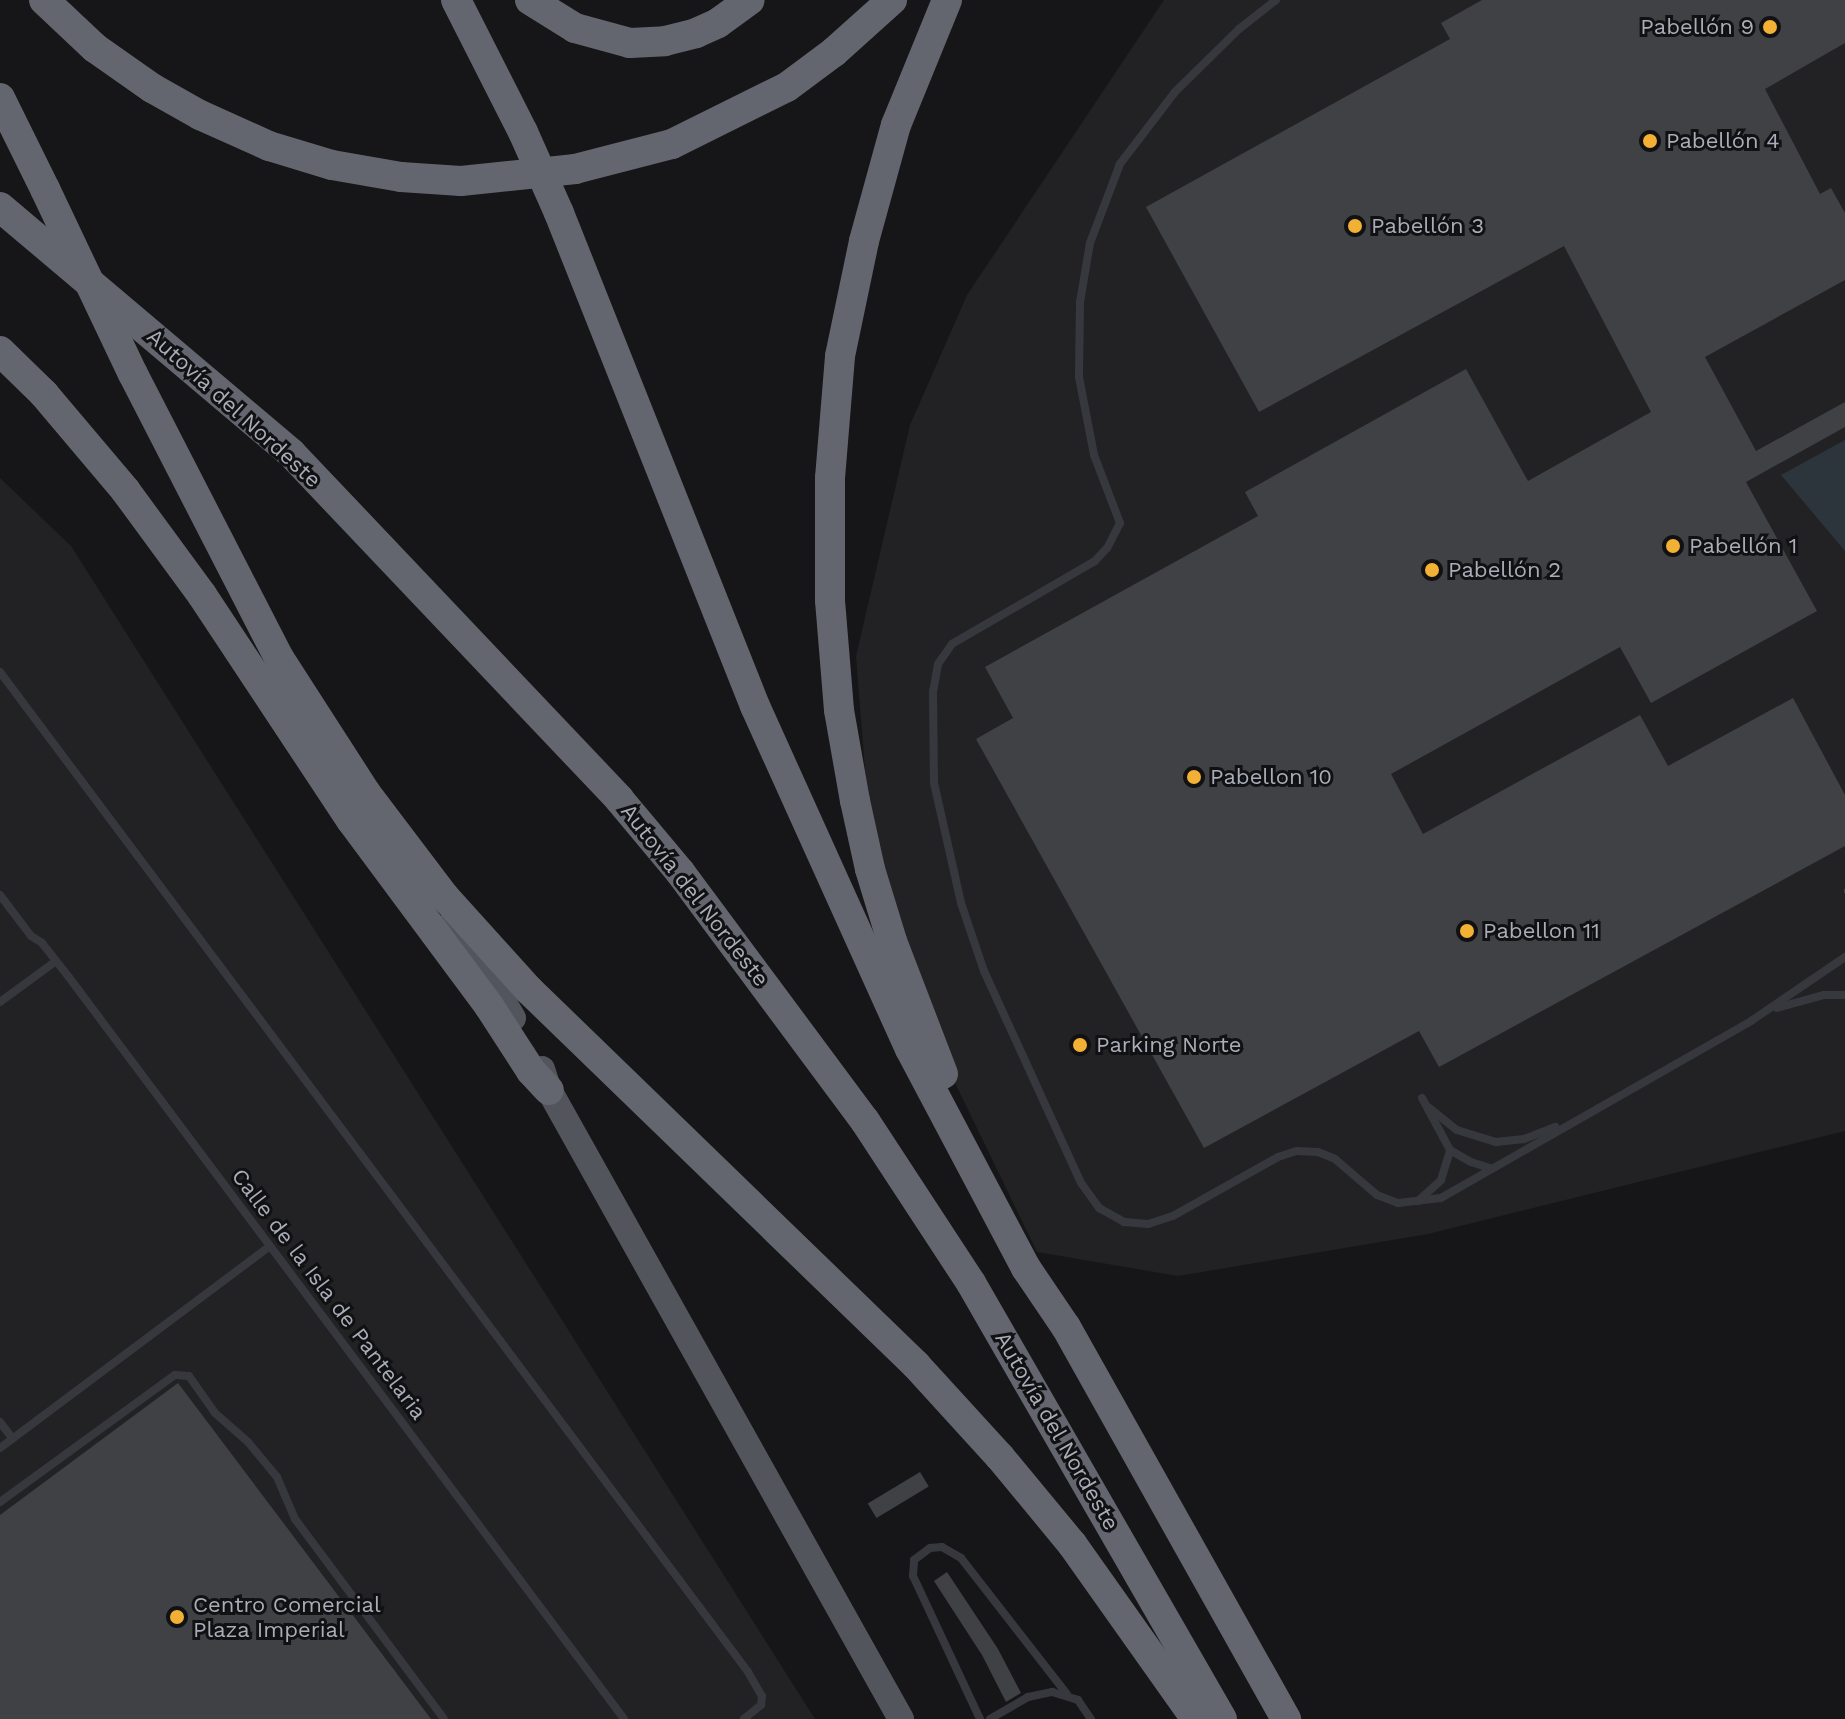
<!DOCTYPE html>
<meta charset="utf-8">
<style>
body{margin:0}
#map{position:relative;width:1845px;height:1719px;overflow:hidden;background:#161618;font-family:"Work Sans",sans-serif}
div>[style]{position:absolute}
.built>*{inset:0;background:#222225}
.water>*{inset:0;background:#2c353c}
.building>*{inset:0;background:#404145;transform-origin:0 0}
.path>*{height:4px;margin-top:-2px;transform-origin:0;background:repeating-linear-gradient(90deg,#3d3f44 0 4px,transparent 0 10px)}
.service>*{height:8px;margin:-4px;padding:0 4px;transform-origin:4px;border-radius:4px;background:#37383d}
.primary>*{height:26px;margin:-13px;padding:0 13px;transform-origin:13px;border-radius:13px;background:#53555c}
.motorway>*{height:30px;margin:-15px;padding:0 15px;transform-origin:15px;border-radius:15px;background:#63666e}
.motorway-bridge>*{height:30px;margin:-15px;padding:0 15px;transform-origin:15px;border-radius:15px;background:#63666e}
.dots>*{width:22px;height:22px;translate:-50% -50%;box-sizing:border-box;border:4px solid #111113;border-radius:50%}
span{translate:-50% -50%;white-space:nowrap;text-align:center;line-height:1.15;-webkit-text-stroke:6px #111113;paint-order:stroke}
.poi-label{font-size:22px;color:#a8adb8}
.right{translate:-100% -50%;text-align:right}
.left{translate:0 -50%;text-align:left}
.street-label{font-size:22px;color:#a8adb8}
</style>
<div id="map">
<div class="built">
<div style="clip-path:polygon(1164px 0,1845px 0,1845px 1131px,1428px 1234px,1178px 1276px,1037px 1252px,877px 922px,856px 656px,910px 425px,967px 295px)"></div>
<div style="clip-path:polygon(0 478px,71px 546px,815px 1719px,0 1719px)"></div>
</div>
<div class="water">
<div style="clip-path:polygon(1845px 440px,1845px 551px,1781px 475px)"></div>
</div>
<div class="building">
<div style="clip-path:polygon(1482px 0,1845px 0,1845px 43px,1765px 89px,1820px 194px,1831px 188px,1845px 213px,1845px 280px,1705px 357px,1756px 451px,1845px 402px,1845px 427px,1746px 482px,1817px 611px,1651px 703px,1620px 647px,1391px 774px,1423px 834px,1640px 715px,1668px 766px,1793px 698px,1845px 795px,1845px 846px,1439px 1067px,1419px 1031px,1204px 1148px,976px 739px,1013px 718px,985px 667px,1258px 516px,1245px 492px,1466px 369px,1528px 481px,1651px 412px,1564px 246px,1259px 412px,1146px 207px,1450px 39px,1441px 23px)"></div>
<div style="clip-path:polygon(178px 1383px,431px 1719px,0 1719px,0 1515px)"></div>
<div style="left:920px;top:1472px;width:17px;height:61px;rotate:59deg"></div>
<div style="clip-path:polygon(947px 1572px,998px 1649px,1021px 1693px,1006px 1702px,982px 1655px,934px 1581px)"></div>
</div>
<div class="path">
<div style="left:1844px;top:891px;width:1px"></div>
</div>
<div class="service">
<div style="left:1276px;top:0;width:47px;rotate:141.9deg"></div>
<div style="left:1239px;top:29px;width:90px;rotate:135.5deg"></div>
<div style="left:1175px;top:92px;width:91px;rotate:127.4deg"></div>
<div style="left:1120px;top:164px;width:85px;rotate:110.8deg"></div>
<div style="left:1090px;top:243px;width:60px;rotate:99.6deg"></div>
<div style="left:1080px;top:302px;width:75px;rotate:90.8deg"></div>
<div style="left:1079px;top:377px;width:79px;rotate:79.1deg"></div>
<div style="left:1094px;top:455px;width:73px;rotate:69.1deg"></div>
<div style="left:1120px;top:523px;width:28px;rotate:117deg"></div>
<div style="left:1107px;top:548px;width:18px;rotate:133deg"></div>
<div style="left:1095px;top:561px;width:165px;rotate:149.9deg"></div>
<div style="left:952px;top:644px;width:24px;rotate:125deg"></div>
<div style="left:938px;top:664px;width:27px;rotate:100deg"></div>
<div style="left:933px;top:691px;width:92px;rotate:89.4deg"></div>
<div style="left:934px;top:783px;width:123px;rotate:77.3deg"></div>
<div style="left:961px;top:903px;width:72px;rotate:71.3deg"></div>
<div style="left:984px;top:971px;width:233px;rotate:65.4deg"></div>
<div style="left:1081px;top:1183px;width:31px;rotate:54deg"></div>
<div style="left:1099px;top:1208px;width:29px;rotate:29deg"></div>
<div style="left:1124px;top:1222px;width:24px;rotate:5deg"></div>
<div style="left:1148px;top:1224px;width:26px;rotate:-18deg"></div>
<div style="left:1173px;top:1216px;width:120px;rotate:-29.3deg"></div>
<div style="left:1278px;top:1157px;width:20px;rotate:-18deg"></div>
<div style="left:1297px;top:1151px;width:21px;rotate:3deg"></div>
<div style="left:1318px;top:1152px;width:18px;rotate:22deg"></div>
<div style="left:1335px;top:1159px;width:55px;rotate:40.6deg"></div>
<div style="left:1377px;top:1195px;width:22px;rotate:21deg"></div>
<div style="left:1398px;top:1203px;width:43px;rotate:-6.6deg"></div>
<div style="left:1441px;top:1198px;width:357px;rotate:-29.7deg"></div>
<div style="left:1751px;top:1021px;width:114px;rotate:-34.2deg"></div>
<div style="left:0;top:672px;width:1249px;rotate:53.2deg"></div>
<div style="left:748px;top:1672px;width:28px;rotate:60deg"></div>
<div style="left:762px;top:1696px;width:9px;rotate:96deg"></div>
<div style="left:761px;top:1705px;width:22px;rotate:141deg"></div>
<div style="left:0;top:895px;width:51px;rotate:52.9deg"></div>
<div style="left:31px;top:936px;width:13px;rotate:32deg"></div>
<div style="left:42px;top:943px;width:42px;rotate:51.8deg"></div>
<div style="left:68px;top:976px;width:928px;rotate:53.19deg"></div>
<div style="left:0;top:1002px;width:69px;rotate:-36.2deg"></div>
<div style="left:1777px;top:1008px;width:49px;rotate:-15.5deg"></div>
<div style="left:1824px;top:995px;width:21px"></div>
<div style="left:1422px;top:1098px;width:59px;rotate:61.7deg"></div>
<div style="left:1450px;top:1150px;width:24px;rotate:30deg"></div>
<div style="left:1471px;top:1162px;width:22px;rotate:18deg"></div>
<div style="left:1427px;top:1106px;width:38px;rotate:39deg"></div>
<div style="left:1457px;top:1130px;width:41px;rotate:17.1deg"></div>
<div style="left:1496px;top:1142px;width:28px;rotate:-6deg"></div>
<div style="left:1524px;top:1139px;width:34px;rotate:-21deg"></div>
<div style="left:1418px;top:1201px;width:31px;rotate:-42deg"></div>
<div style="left:1441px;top:1180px;width:31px;rotate:-73deg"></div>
<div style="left:0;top:1422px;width:21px;rotate:53deg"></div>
<div style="left:0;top:1448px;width:337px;rotate:-36.8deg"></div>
<div style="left:0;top:1502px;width:216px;rotate:-36deg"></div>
<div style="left:175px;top:1375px;width:14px;rotate:4deg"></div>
<div style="left:189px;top:1376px;width:45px;rotate:54.9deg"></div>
<div style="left:215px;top:1413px;width:44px;rotate:41.3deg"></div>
<div style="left:248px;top:1442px;width:45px;rotate:50.4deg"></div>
<div style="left:277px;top:1477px;width:46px;rotate:66.8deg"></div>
<div style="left:295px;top:1519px;width:249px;rotate:53.3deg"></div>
<div style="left:980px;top:1719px;width:158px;rotate:-115.1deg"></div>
<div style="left:913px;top:1576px;width:16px;rotate:-86deg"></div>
<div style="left:914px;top:1560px;width:20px;rotate:-37deg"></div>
<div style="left:930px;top:1548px;width:12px;rotate:-5deg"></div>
<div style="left:942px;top:1547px;width:22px;rotate:30deg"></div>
<div style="left:961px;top:1558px;width:172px;rotate:52.1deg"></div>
<div style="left:990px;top:1719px;width:44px;rotate:-30.1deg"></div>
<div style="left:1028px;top:1697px;width:25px;rotate:-12deg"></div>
<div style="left:1052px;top:1692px;width:27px;rotate:17deg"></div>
<div style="left:1078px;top:1700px;width:23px;rotate:56deg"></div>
</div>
<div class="primary">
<div style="left:454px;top:917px;width:117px;rotate:59.7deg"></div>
<div style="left:542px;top:1069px;width:22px;rotate:72deg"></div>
<div style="left:549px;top:1090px;width:721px;rotate:60.77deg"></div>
</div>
<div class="motorway">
<div style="left:44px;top:0;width:70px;rotate:43.3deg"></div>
<div style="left:95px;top:48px;width:70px;rotate:35.1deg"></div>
<div style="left:152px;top:88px;width:55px;rotate:29.4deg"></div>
<div style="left:200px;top:115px;width:76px;rotate:24.2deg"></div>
<div style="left:269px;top:146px;width:66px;rotate:16.8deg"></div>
<div style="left:332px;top:165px;width:70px;rotate:9.9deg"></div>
<div style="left:401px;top:177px;width:60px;rotate:3.8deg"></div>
<div style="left:461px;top:181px;width:115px;rotate:-6deg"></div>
<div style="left:575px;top:169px;width:100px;rotate:-14.5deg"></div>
<div style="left:672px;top:144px;width:128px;rotate:-26.4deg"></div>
<div style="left:787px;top:87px;width:59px;rotate:-36.7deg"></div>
<div style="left:834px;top:52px;width:78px;rotate:-41.9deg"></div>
<div style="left:456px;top:0;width:148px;rotate:63.1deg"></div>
<div style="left:530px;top:0;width:53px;rotate:31.9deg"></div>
<div style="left:575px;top:28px;width:57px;rotate:15.3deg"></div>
<div style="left:630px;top:43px;width:35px;rotate:-3deg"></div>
<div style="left:665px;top:41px;width:32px;rotate:-14deg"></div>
<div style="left:696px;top:33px;width:24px;rotate:-24deg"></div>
<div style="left:718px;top:23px;width:39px;rotate:-36deg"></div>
<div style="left:0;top:98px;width:102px;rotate:63.7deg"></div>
<div style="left:0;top:207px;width:381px;rotate:40.2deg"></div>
<div style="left:291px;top:453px;width:477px;rotate:46.5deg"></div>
<div style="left:619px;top:799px;width:95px;rotate:50.1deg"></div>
<div style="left:680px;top:872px;width:310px;rotate:53.4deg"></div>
<div style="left:865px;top:1121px;width:194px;rotate:56.8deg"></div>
<div style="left:971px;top:1283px;width:503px;rotate:60.07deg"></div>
<div style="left:559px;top:213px;width:531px;rotate:68.32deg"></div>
<div style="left:755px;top:706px;width:376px;rotate:65.7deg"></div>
<div style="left:910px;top:1049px;width:248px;rotate:62.1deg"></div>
<div style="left:1026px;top:1268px;width:71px;rotate:55.9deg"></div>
<div style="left:1066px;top:1327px;width:450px;rotate:60.7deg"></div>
<div style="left:0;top:351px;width:62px;rotate:44.3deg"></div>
<div style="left:44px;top:394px;width:126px;rotate:49.8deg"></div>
<div style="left:125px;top:490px;width:130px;rotate:53.7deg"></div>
<div style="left:202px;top:595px;width:270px;rotate:56.5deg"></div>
<div style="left:351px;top:820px;width:232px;rotate:53.4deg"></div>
<div style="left:489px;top:1006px;width:77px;rotate:57.1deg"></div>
<div style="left:531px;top:1071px;width:26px;rotate:47deg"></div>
<div style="left:133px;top:374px;width:319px;rotate:62.8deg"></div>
<div style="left:279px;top:658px;width:161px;rotate:57.2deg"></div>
<div style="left:366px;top:793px;width:129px;rotate:52.9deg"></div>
<div style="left:444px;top:896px;width:127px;rotate:47.9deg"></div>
<div style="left:529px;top:990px;width:539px;rotate:44.1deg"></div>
<div style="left:916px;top:1365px;width:125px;rotate:47.6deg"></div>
<div style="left:1000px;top:1457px;width:113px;rotate:50.4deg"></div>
<div style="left:1072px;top:1544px;width:214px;rotate:54.7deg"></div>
<div style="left:943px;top:1074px;width:142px;rotate:-111deg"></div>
<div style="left:892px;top:941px;width:75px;rotate:-107deg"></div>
<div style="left:870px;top:869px;width:70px;rotate:-102.4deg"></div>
<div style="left:855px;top:801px;width:92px;rotate:-100deg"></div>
<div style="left:839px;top:710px;width:110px;rotate:-94.7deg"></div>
<div style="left:830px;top:600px;width:122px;rotate:-90deg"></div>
<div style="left:830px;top:478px;width:122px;rotate:-85.3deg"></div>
<div style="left:840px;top:356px;width:117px;rotate:-78.2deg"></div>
<div style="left:864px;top:241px;width:120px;rotate:-74.6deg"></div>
<div style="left:896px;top:125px;width:135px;rotate:-67.8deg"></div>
</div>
<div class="motorway-bridge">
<div style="left:523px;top:132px;width:89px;rotate:66deg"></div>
<div style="left:45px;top:189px;width:205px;rotate:64.6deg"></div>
</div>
<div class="dots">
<div style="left:1770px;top:27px;background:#f2b134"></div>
<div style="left:1650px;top:141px;background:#f2b134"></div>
<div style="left:1355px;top:226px;background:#f2b134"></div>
<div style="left:1673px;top:546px;background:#f2b134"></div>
<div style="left:1432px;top:570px;background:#f2b134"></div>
<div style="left:1194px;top:777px;background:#f2b134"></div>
<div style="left:1467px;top:931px;background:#f2b134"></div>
<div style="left:1080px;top:1045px;background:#f2b134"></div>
<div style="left:177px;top:1617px;background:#f2b134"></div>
</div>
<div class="poi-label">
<span class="right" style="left:1754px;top:27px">Pabellón 9</span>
<span class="left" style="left:1666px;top:141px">Pabellón 4</span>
<span class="left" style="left:1371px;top:226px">Pabellón 3</span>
<span class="left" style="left:1689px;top:546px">Pabellón 1</span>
<span class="left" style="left:1448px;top:570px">Pabellón 2</span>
<span class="left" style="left:1210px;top:777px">Pabellon 10</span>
<span class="left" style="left:1483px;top:931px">Pabellon 11</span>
<span class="left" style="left:1096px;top:1045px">Parking Norte</span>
<span class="left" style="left:193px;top:1617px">Centro Comercial<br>Plaza Imperial</span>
</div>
<div class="street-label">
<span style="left:234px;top:408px;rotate:42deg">Autovía del Nordeste</span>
<span style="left:695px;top:895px;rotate:52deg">Autovía del Nordeste</span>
<span style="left:329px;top:1294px;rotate:53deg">Calle de la Isla de Pantelaria</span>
<span style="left:1057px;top:1431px;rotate:60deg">Autovía del Nordeste</span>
</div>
</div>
